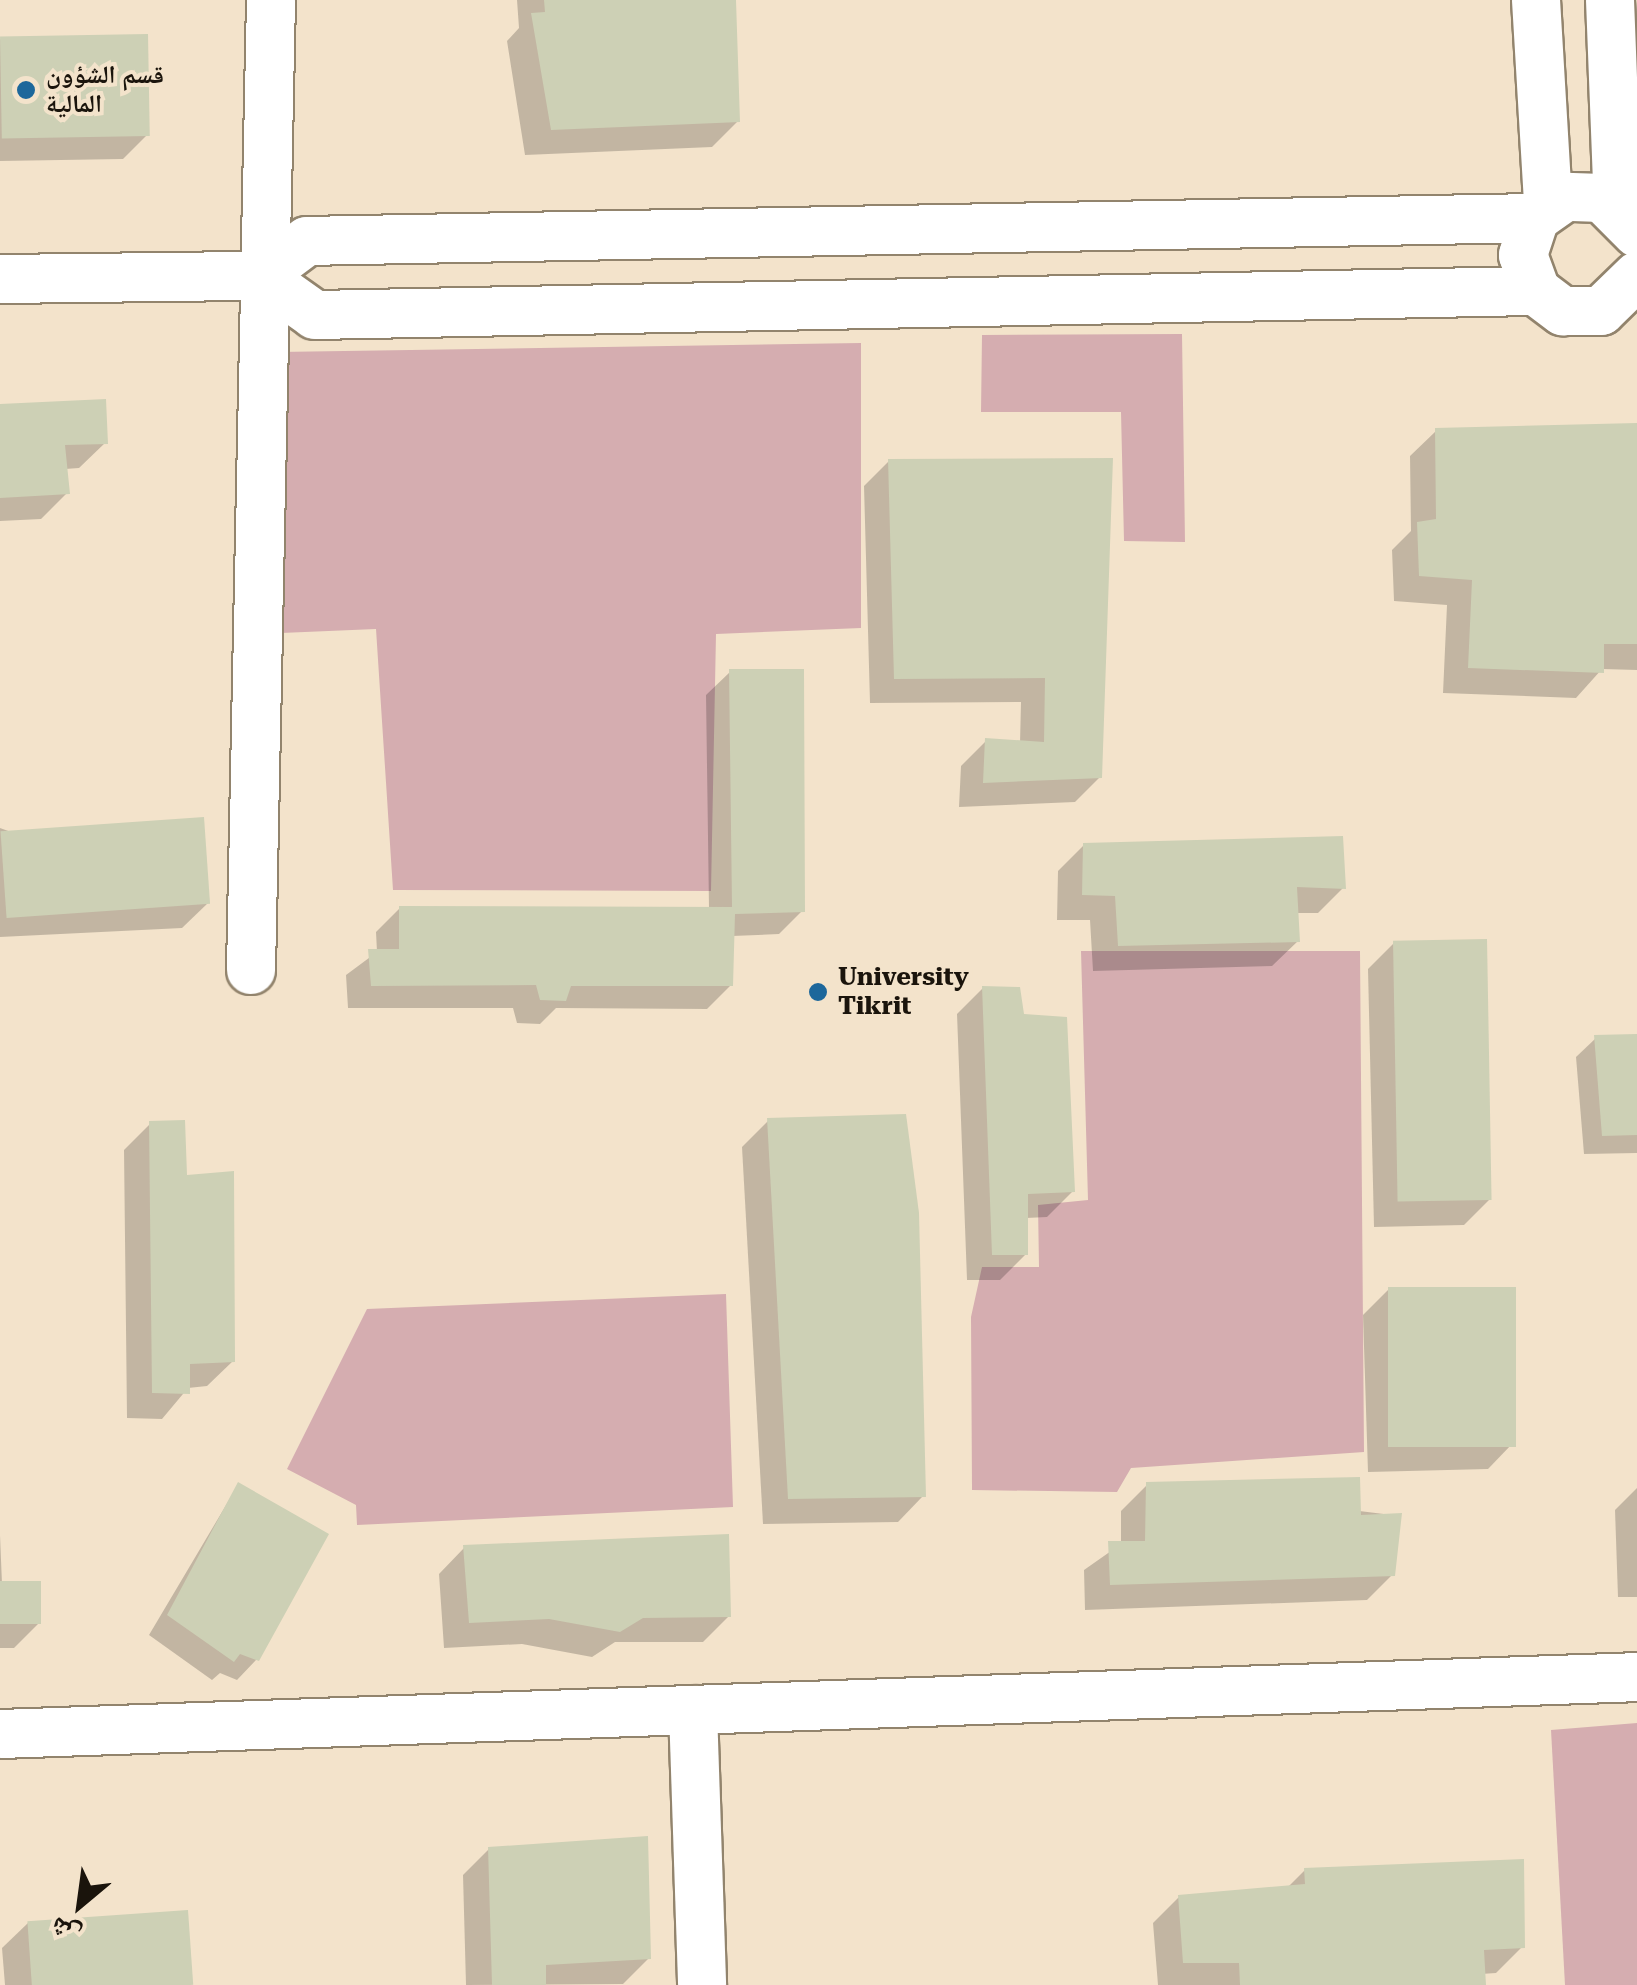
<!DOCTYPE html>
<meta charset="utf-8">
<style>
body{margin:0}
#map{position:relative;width:1637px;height:1985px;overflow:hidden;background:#f3e3cb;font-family:"Roboto Serif","Noto Naskh Arabic",serif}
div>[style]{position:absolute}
.green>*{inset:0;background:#d5adb0}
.shadow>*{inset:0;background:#0003}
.building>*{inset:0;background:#cdd0b5;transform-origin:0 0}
.roads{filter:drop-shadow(2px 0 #92846d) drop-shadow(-2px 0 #92846d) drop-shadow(0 2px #92846d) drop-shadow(0 -2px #92846d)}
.minor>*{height:48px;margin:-24px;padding:0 24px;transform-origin:24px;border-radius:24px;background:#fff}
.dots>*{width:28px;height:28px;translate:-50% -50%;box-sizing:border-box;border:5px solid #f3e3cb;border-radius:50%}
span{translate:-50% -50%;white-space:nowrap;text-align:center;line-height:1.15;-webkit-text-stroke:8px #f3e3cb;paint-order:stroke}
.poi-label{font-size:25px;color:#1a140c;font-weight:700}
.left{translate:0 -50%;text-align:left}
.north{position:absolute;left:30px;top:1855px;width:100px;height:100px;-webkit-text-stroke:8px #f3e3cb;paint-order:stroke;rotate:209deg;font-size:28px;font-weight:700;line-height:40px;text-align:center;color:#1a140c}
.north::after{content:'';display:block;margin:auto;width:35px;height:45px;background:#1a140c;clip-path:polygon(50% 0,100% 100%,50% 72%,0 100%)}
</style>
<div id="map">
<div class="green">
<div style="clip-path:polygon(1182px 334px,1185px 542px,1124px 541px,1121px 412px,981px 412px,982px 335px)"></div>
<div style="clip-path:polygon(861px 343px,861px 628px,716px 634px,711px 891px,393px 890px,376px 629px,281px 633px,278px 352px)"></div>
<div style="clip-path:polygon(1081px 951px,1360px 951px,1364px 1452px,1131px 1468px,1117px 1492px,972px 1490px,971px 1317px,982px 1267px,1039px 1267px,1038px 1205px,1088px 1200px)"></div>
<div style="clip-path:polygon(726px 1294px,733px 1507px,357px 1525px,356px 1505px,287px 1469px,367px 1309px)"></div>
<div style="clip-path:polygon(1637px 1723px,1637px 1985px,1565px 1985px,1551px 1730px)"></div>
</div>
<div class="shadow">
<div style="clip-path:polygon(517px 0,734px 0,738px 121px,712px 147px,525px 155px,507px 41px,519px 28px)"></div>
<div style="clip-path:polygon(0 39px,148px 134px,123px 159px,0 161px)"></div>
<div style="clip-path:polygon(0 407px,105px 443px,79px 468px,65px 469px,67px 493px,41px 519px,0 521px)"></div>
<div style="clip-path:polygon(1637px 426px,1637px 670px,1602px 669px,1576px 698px,1443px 693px,1447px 605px,1394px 601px,1392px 550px,1411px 531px,1410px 456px,1436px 431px)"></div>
<div style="clip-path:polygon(1110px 460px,1100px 777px,1075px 802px,959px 807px,961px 766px,986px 741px,1020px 743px,1021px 702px,870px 703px,864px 486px,889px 461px)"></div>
<div style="clip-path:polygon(730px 672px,802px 911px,779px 934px,732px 936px,731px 985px,707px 1009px,556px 1008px,540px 1024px,517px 1023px,513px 1008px,348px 1008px,346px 975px,377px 952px,376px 932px,400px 908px,709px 909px,706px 695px)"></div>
<div style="clip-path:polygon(0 828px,208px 903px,182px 928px,0 937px)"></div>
<div style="clip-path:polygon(1084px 845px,1343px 888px,1318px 913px,1296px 913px,1298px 941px,1272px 966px,1093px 971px,1090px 920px,1057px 920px,1058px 871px)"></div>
<div style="clip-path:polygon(1394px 943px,1490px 1199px,1464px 1225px,1374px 1227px,1368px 969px)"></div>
<div style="clip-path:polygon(983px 988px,1021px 1017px,1073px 1191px,1047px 1217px,1026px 1218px,1026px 1254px,1000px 1280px,967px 1280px,957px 1014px)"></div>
<div style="clip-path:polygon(1637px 1037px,1637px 1153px,1584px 1154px,1576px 1057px,1596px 1038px)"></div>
<div style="clip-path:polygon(768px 1121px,923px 1496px,898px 1522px,763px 1524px,742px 1147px)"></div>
<div style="clip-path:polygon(150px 1124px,184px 1178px,233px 1361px,207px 1386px,188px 1388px,162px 1419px,127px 1418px,124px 1150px)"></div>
<div style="clip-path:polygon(1389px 1289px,1513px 1443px,1488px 1469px,1368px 1472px,1363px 1315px)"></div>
<div style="clip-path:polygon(238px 1485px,256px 1660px,237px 1680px,220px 1673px,212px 1680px,149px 1635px)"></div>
<div style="clip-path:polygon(1147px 1485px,1400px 1516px,1392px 1575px,1367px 1600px,1085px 1610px,1084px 1570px,1121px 1544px,1121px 1511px)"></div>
<div style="clip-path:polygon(1637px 1488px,1637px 1597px,1618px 1597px,1615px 1510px)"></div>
<div style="clip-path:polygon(0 1535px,2px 1584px,40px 1622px,14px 1648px,0 1648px)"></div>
<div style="clip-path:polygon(464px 1548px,729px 1616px,703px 1642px,615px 1642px,592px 1657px,522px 1644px,444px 1648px,439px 1574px)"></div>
<div style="clip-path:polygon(489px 1849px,649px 1958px,623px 1984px,466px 1985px,463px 1875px)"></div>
<div style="clip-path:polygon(1305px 1870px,1522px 1947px,1496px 1973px,1481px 1974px,1481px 1985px,1158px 1985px,1153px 1923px,1179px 1897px,1287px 1888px)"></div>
<div style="clip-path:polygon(28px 1923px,191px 1985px,5px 1985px,2px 1948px)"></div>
</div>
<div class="building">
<div style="clip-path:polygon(544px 0,736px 0,740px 122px,551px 130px,531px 13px,545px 12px)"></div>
<div style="left:148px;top:34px;width:102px;height:148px;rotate:89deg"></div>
<div style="clip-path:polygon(106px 399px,108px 444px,65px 445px,70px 494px,0 498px,0 404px)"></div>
<div style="clip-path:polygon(1637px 423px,1637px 644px,1604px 644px,1604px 673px,1468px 668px,1472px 580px,1419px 576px,1417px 522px,1436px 519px,1435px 428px)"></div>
<div style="clip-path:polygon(1113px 458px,1102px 778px,983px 783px,985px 738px,1044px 742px,1045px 678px,894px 679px,888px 459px)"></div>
<div style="clip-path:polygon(729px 669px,804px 669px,805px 912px,735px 914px,733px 986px,571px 986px,566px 1001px,540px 1000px,536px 985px,371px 986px,368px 949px,399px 949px,399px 906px,732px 907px)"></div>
<div style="left:204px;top:817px;width:87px;height:204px;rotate:86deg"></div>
<div style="clip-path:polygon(1343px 836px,1346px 889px,1297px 887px,1300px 942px,1118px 946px,1115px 896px,1082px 895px,1083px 843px)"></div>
<div style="left:1487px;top:939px;width:261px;height:94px;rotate:89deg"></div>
<div style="clip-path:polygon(982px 986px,1020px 987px,1024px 1014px,1067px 1017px,1075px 1192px,1028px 1194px,1028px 1255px,992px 1255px)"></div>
<div style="clip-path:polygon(1637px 1034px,1637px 1135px,1602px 1136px,1594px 1035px)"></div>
<div style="clip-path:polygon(906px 1114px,919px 1213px,926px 1497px,788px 1499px,767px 1118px)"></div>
<div style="clip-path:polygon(185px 1120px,187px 1175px,234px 1171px,235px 1362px,190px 1364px,190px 1394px,152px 1393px,149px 1121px)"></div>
<div style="left:1388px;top:1287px;width:128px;height:160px"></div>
<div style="clip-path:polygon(1360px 1477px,1361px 1515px,1402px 1513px,1395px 1576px,1110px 1585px,1108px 1541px,1145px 1541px,1146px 1482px)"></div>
<div style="clip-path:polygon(238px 1482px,329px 1534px,259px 1661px,240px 1654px,234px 1662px,167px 1615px)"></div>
<div style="clip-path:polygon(729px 1534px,731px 1617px,643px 1618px,620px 1632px,549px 1619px,469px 1623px,463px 1545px)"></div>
<div style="left:0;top:1581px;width:41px;height:43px"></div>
<div style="clip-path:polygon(648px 1836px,651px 1959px,546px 1965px,546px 1985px,492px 1985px,488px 1847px)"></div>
<div style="clip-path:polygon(1524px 1859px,1525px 1948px,1484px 1950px,1486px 1985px,1240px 1985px,1239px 1963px,1183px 1963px,1178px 1895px,1305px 1884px,1304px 1868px)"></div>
<div style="left:188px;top:1910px;width:75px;height:161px;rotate:86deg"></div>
</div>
<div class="roads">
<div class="minor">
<div style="left:1536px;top:0;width:205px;rotate:86.6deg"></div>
<div style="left:1610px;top:0;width:207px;rotate:87.8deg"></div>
<div style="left:1535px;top:218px;width:1228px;rotate:178.93deg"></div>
<div style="left:307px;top:241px;width:59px;rotate:143.3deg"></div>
<div style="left:260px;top:276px;width:67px;rotate:35.3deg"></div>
<div style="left:315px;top:315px;width:1221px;rotate:-1.13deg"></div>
<div style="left:1637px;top:233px;width:49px;rotate:-135deg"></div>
<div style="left:1602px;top:198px;width:37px;rotate:-178deg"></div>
<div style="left:1565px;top:197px;width:37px;rotate:145deg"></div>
<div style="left:1535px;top:218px;width:39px;rotate:108deg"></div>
<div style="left:1523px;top:255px;width:38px;rotate:70deg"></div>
<div style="left:1536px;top:291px;width:34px;rotate:37deg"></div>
<div style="left:1563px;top:311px;width:38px"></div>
<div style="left:1601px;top:311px;width:50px;rotate:-44.2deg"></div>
<div style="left:0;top:279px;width:260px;rotate:-0.7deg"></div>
<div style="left:251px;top:970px;width:970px;rotate:-88.82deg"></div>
<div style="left:693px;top:1710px;width:275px;rotate:88.1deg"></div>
<div style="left:0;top:1734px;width:1638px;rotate:-1.99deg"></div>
</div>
</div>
<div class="dots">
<div style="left:26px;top:90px;background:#1d679b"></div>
<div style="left:818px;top:992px;background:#1d679b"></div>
</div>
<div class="poi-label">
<span class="left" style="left:46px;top:90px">قسم الشؤون<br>المالية</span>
<span class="left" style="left:838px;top:992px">University<br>Tikrit</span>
</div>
<div class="north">ش</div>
</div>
